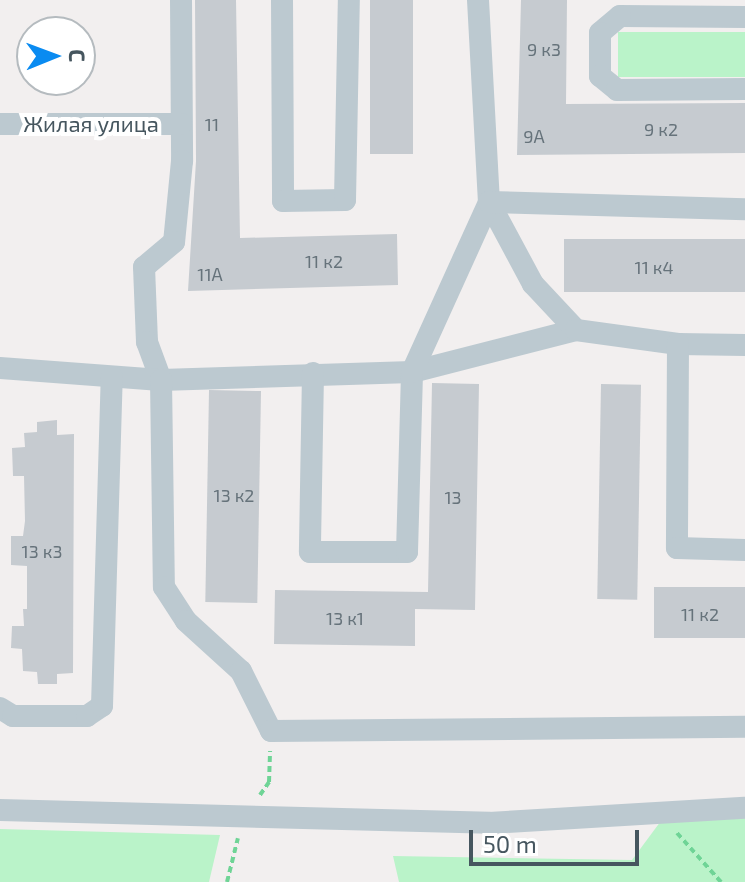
<!DOCTYPE html>
<meta charset="utf-8">
<style>
body{margin:0}
#map{position:relative;width:745px;height:882px;overflow:hidden;background:#f2efef;font-family:"Exo 2",sans-serif}
div>[style]{position:absolute}
.green>*{inset:0;background:#baf3c9;transform-origin:0 0}
.building>*{inset:0;background:#c6cbd0;transform-origin:0 0}
.path>*{height:4px;margin-top:-2px;transform-origin:0;background:repeating-linear-gradient(90deg,#6fd496 0 6px,transparent 0 10px)}
.minor>*{height:22px;margin:-11px;padding:0 11px;transform-origin:11px;border-radius:11px;background:#bcc9d0}
span{translate:-50% -50%;white-space:nowrap;text-align:center;line-height:1.15;-webkit-text-stroke:8px #fff;paint-order:stroke}
.number-label{font-size:18px;color:#66737b}
.number-label span{-webkit-text-stroke-width:0}
.street-label{font-size:22px;color:#46565f}
.north{position:absolute;left:16px;top:16px;width:80px;height:80px;box-sizing:border-box;background:#fff;border:2px solid #b5bbbf;border-radius:50%;rotate:89deg;font-size:22px;font-weight:700;line-height:32px;text-align:center;color:#46565f}
.north::after{content:'';display:block;margin:auto;width:28px;height:36px;background:#0a8bf1;clip-path:polygon(50% 0,100% 100%,50% 72%,0 100%)}
.scale{position:absolute;left:469px;top:830px;width:170px;height:36px;box-sizing:border-box;border:4px solid #46565f;border-top:0;padding-left:10px;font-size:24px;line-height:28px;white-space:nowrap;color:#46565f;-webkit-text-stroke:6px #fff;paint-order:stroke}
</style>
<div id="map">
<div class="green">
<div style="left:618px;top:32px;width:127px;height:45px"></div>
<div style="clip-path:polygon(672px 806px,745px 816px,745px 882px,399px 882px,393px 856px,632px 860px)"></div>
<div style="clip-path:polygon(0 829px,220px 835px,209px 882px,0 882px)"></div>
</div>
<div class="building">
<div style="clip-path:polygon(195px 0,236px 0,240px 238px,397px 234px,398px 285px,188px 291px,196px 161px)"></div>
<div style="left:370px;top:0;width:43px;height:154px"></div>
<div style="clip-path:polygon(521px 0,567px 0,566px 104px,745px 103px,745px 153px,517px 155px)"></div>
<div style="left:745px;top:239px;width:53px;height:181px;rotate:90deg"></div>
<div style="clip-path:polygon(432px 383px,479px 384px,475px 610px,415px 609px,415px 646px,274px 644px,275px 590px,428px 592px)"></div>
<div style="left:601px;top:384px;width:40px;height:215px;rotate:1deg"></div>
<div style="left:261px;top:391px;width:212px;height:52px;rotate:91deg"></div>
<div style="clip-path:polygon(57px 420px,57px 435px,74px 434px,73px 673px,57px 674px,57px 684px,38px 684px,37px 672px,23px 671px,22px 649px,11px 648px,12px 626px,24px 626px,23px 609px,27px 609px,27px 566px,11px 565px,11px 536px,23px 536px,25px 521px,24px 476px,13px 476px,12px 448px,25px 447px,24px 433px,37px 432px,37px 422px)"></div>
<div style="left:745px;top:587px;width:51px;height:91px;rotate:90deg"></div>
</div>
<div class="path">
<div style="left:260px;top:795px;width:16px;rotate:-55deg"></div>
<div style="left:269px;top:782px;width:31px;rotate:-88deg"></div>
<div style="left:677px;top:833px;width:66px;rotate:48.1deg"></div>
<div style="left:227px;top:882px;width:45px;rotate:-76deg"></div>
</div>
<div class="minor">
<div style="left:181px;top:0;width:161px;rotate:89.6deg"></div>
<div style="left:182px;top:161px;width:81px;rotate:95.6deg"></div>
<div style="left:174px;top:242px;width:39px;rotate:140deg"></div>
<div style="left:144px;top:267px;width:75px;rotate:87.7deg"></div>
<div style="left:147px;top:342px;width:40px;rotate:69.8deg"></div>
<div style="left:161px;top:380px;width:251px;rotate:-1.8deg"></div>
<div style="left:412px;top:372px;width:169px;rotate:-14.4deg"></div>
<div style="left:282px;top:0;width:201px;rotate:89.7deg"></div>
<div style="left:283px;top:201px;width:62px;rotate:-0.9deg"></div>
<div style="left:345px;top:200px;width:200px;rotate:-88.9deg"></div>
<div style="left:478px;top:0;width:202px;rotate:86.9deg"></div>
<div style="left:489px;top:202px;width:93px;rotate:61.8deg"></div>
<div style="left:533px;top:284px;width:63px;rotate:46.9deg"></div>
<div style="left:576px;top:330px;width:103px;rotate:7.8deg"></div>
<div style="left:678px;top:344px;width:67px;rotate:0.9deg"></div>
<div style="left:745px;top:17px;width:125px;rotate:-179.5deg"></div>
<div style="left:620px;top:16px;width:26px;rotate:140deg"></div>
<div style="left:600px;top:33px;width:43px;rotate:90deg"></div>
<div style="left:600px;top:76px;width:22px;rotate:39deg"></div>
<div style="left:617px;top:90px;width:128px;rotate:-0.4deg"></div>
<div style="left:0;top:124px;width:181px"></div>
<div style="left:678px;top:344px;width:204px;rotate:90.3deg"></div>
<div style="left:677px;top:548px;width:68px;rotate:1.7deg"></div>
<div style="left:0;top:368px;width:161px;rotate:4.3deg"></div>
<div style="left:161px;top:380px;width:207px;rotate:89.2deg"></div>
<div style="left:164px;top:587px;width:40px;rotate:57.1deg"></div>
<div style="left:186px;top:621px;width:74px;rotate:42.3deg"></div>
<div style="left:241px;top:671px;width:67px;rotate:63.4deg"></div>
<div style="left:271px;top:731px;width:474px;rotate:-0.5deg"></div>
<div style="left:313px;top:373px;width:179px;rotate:91deg"></div>
<div style="left:310px;top:552px;width:97px"></div>
<div style="left:407px;top:552px;width:180px;rotate:-88.4deg"></div>
<div style="left:412px;top:372px;width:187px;rotate:-65.6deg"></div>
<div style="left:489px;top:202px;width:256px;rotate:1.6deg"></div>
<div style="left:0;top:708px;width:15px;rotate:32deg"></div>
<div style="left:13px;top:716px;width:74px"></div>
<div style="left:87px;top:716px;width:18px;rotate:-34deg"></div>
<div style="left:102px;top:706px;width:329px;rotate:-88.3deg"></div>
<div style="left:0;top:810px;width:489px;rotate:1.5deg"></div>
<div style="left:489px;top:823px;width:256px;rotate:-3.4deg"></div>
</div>
<div class="number-label">
<span style="left:544px;top:49px">9 к3</span>
<span style="left:212px;top:124px">11</span>
<span style="left:661px;top:129px">9 к2</span>
<span style="left:534px;top:136px">9А</span>
<span style="left:324px;top:261px">11 к2</span>
<span style="left:654px;top:267px">11 к4</span>
<span style="left:210px;top:274px">11А</span>
<span style="left:234px;top:495px">13 к2</span>
<span style="left:453px;top:497px">13</span>
<span style="left:42px;top:551px">13 к3</span>
<span style="left:700px;top:614px">11 к2</span>
<span style="left:345px;top:618px">13 к1</span>
</div>
<div class="street-label">
<span style="left:91px;top:124px">Жилая улица</span>
</div>
<div class="north">С</div>
<div class="scale">50 m</div>
</div>
